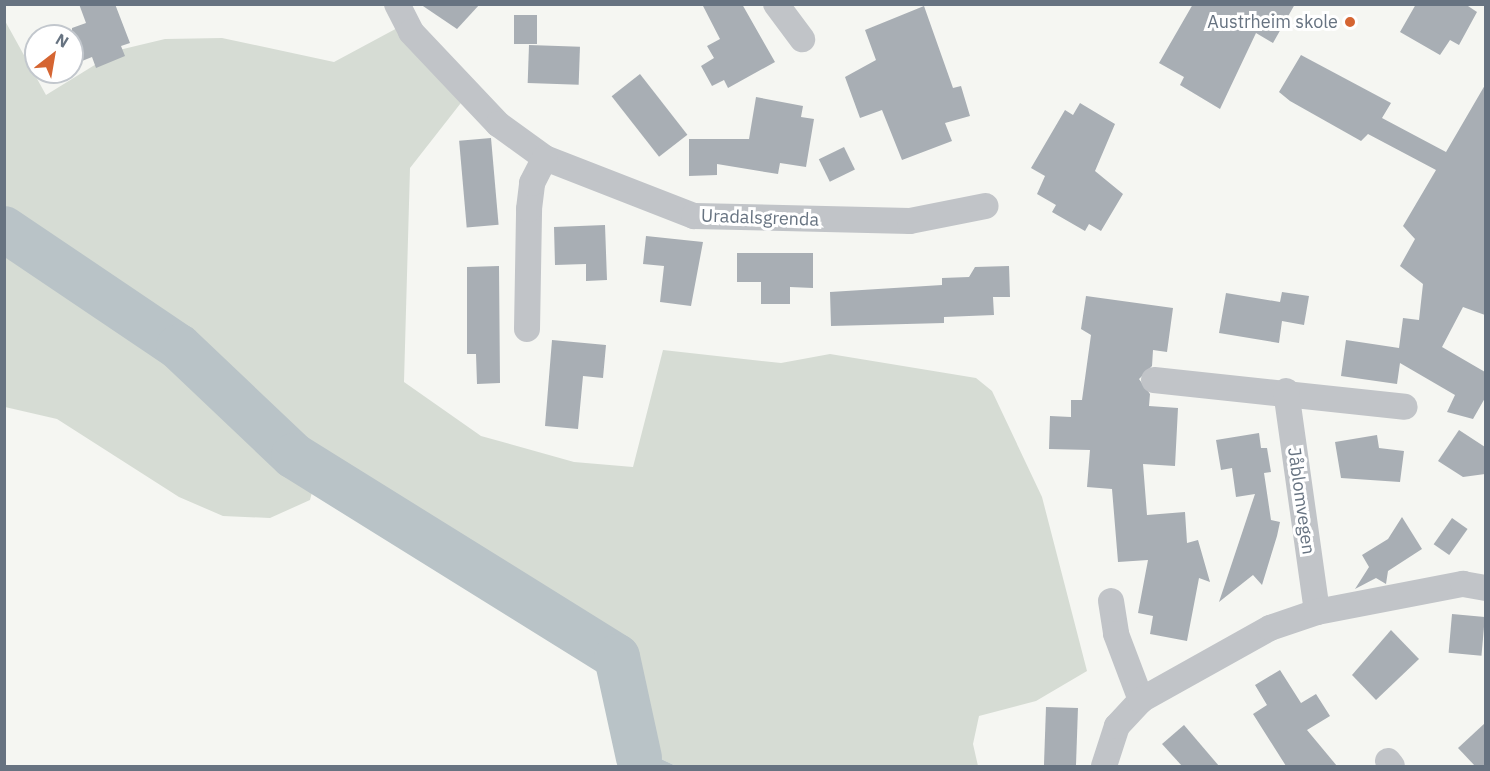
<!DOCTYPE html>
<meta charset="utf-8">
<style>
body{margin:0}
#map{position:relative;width:1490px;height:771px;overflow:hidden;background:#f5f6f2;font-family:"IBM Plex Sans",sans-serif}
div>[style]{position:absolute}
.green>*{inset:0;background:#d6dcd4}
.water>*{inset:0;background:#b9c3c7}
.river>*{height:46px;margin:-23px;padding:0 23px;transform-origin:23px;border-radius:23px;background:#b9c3c7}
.building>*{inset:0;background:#a8aeb4;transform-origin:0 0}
.minor>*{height:26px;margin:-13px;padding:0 13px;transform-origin:13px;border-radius:13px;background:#c1c4c8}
.dots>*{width:16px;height:16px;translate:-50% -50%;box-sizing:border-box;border:3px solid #fff;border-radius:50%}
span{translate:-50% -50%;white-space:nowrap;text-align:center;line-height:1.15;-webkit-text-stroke:6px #fff;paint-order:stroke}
.poi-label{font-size:18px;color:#677381}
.right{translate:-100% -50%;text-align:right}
.street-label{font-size:18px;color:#677381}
.frame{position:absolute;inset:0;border:6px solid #677381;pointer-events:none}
.north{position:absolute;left:24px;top:24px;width:60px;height:60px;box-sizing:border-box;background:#fff;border:2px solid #c2c7cd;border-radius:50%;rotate:31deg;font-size:16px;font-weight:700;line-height:24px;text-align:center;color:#677381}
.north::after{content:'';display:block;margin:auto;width:21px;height:27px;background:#d56532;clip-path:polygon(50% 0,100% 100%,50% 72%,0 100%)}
</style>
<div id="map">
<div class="green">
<div style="clip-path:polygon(4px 19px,46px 95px,119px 50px,165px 39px,222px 38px,334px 62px,401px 26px,464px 99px,410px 168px,404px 382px,481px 436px,574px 462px,633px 467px,663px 350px,781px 363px,830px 354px,976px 378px,992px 391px,1042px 497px,1087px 671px,1036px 701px,979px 716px,973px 744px,978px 766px,676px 766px,646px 752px,639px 758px,617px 657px,318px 469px,310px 500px,270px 518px,223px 516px,179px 497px,57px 419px,5px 407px)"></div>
</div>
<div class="water">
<div style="clip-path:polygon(646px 752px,676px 766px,626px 766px)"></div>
</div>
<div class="river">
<div style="left:4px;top:229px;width:211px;rotate:34deg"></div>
<div style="left:179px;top:347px;width:158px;rotate:43.5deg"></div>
<div style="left:294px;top:456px;width:380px;rotate:31.9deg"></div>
<div style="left:617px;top:657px;width:103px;rotate:77.7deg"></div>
</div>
<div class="building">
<div style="clip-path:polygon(79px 4px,115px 4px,130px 43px,121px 46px,125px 56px,96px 68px,92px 57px,72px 65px,72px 28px,86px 23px)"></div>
<div style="clip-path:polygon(420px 4px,480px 4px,457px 29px)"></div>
<div style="clip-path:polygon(702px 4px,742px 4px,775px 62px,728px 88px,724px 80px,712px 86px,701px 66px,714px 58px,707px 46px,720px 39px)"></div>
<div style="clip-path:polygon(1193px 4px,1295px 4px,1273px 43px,1256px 33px,1220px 109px,1180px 85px,1184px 77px,1159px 63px)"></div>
<div style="clip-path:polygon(1416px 4px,1465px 4px,1477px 12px,1459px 45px,1450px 40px,1440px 55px,1400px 32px)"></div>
<div style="clip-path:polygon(924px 6px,953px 88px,961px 86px,970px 116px,945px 123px,952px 141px,902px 160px,882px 110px,860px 118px,845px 77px,876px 60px,865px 30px)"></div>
<div style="left:514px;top:15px;width:23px;height:29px"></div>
<div style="left:529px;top:45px;width:51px;height:38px;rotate:2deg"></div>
<div style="clip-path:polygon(1301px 55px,1391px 103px,1382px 118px,1446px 152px,1485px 85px,1485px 315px,1463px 307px,1442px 347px,1485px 372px,1485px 398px,1473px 419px,1447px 412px,1455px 395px,1400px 363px,1397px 384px,1341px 376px,1346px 340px,1399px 348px,1403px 318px,1419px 320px,1423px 284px,1400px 266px,1415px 239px,1403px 226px,1436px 170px,1368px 134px,1361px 141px,1290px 101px,1279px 92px)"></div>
<div style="left:640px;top:74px;width:77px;height:36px;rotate:52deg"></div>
<div style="clip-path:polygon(756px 97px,803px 106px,801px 117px,814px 119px,806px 167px,780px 163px,778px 174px,717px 164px,717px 175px,689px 176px,689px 139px,749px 139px)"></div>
<div style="clip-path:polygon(1080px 103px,1115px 124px,1095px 171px,1123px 194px,1101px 231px,1089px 224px,1085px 231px,1052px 212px,1056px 205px,1037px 194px,1045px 176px,1031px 168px,1065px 110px,1073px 115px)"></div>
<div style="left:491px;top:138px;width:87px;height:32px;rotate:85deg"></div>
<div style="left:844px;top:147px;width:25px;height:28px;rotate:64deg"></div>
<div style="clip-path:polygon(605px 225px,607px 280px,586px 281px,586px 264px,555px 265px,554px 227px)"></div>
<div style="clip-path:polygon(646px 236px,703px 242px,691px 306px,660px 302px,664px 266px,643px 264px)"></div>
<div style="clip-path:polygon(737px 253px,813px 253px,813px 288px,790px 287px,790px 304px,761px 304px,761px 282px,737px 282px)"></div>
<div style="clip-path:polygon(499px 266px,500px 383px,477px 384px,476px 354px,467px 354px,467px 267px)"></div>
<div style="clip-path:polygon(1009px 266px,1010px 297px,993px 297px,994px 315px,944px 317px,944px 323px,831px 326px,830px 292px,942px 285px,942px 278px,969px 277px,975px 267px)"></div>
<div style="clip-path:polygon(1282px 292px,1309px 296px,1304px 325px,1282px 321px,1279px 343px,1219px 333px,1226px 293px,1280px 302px)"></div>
<div style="clip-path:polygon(1086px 296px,1173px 308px,1167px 352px,1153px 350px,1152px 366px,1139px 379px,1150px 394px,1149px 406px,1178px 408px,1175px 466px,1143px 464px,1147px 515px,1185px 512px,1187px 543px,1198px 540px,1210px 582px,1199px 578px,1187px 641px,1150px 634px,1153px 616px,1138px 613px,1148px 560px,1118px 562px,1112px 489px,1087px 487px,1090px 450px,1049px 449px,1050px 416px,1071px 417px,1071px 400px,1082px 400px,1091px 335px,1081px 329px)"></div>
<div style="clip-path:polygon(552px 340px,606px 345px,603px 378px,583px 376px,578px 429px,545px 426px)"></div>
<div style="clip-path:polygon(1459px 430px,1485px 447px,1485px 474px,1463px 477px,1438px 461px)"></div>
<div style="clip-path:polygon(1259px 433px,1261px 448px,1267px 448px,1271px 472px,1264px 473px,1271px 520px,1280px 522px,1277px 536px,1262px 585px,1253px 575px,1219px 602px,1255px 494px,1236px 497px,1232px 468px,1221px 470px,1216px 440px)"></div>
<div style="clip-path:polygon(1377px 435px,1379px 448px,1404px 451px,1400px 482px,1341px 478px,1335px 442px)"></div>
<div style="clip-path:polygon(1402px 517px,1422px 549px,1388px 571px,1386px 584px,1376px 578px,1355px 589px,1369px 567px,1362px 555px,1388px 539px)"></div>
<div style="left:1452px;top:518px;width:19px;height:32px;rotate:35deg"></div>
<div style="left:1452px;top:614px;width:33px;height:39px;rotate:5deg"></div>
<div style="clip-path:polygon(1391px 630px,1419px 659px,1376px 700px,1352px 675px)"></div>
<div style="clip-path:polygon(1280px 670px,1301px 703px,1316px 694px,1330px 716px,1307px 730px,1337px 766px,1286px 766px,1253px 714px,1267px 705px,1255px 685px)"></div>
<div style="left:1046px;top:707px;width:32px;height:59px;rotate:2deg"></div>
<div style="clip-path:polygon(1485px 723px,1485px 766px,1475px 766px,1458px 748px)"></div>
<div style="clip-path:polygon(1184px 725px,1219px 766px,1182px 766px,1162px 744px)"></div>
</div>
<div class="minor">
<div style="left:397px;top:4px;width:31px;rotate:63deg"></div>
<div style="left:411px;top:32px;width:127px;rotate:46.6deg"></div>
<div style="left:498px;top:124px;width:58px;rotate:35.9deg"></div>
<div style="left:545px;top:158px;width:160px;rotate:21.3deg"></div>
<div style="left:694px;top:216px;width:216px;rotate:1.3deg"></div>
<div style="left:910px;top:221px;width:77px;rotate:-11.2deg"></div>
<div style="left:776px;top:4px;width:44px;rotate:53.4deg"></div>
<div style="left:527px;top:329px;width:120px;rotate:-89deg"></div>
<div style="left:529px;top:209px;width:26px;rotate:-83deg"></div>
<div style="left:532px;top:183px;width:28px;rotate:-63deg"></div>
<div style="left:1154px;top:380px;width:252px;rotate:6.1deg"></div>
<div style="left:1286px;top:391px;width:223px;rotate:82deg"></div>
<div style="left:1111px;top:601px;width:33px;rotate:81deg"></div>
<div style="left:1116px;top:634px;width:71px;rotate:69.3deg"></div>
<div style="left:1388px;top:761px;width:6px;rotate:51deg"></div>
<div style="left:1104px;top:766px;width:42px;rotate:-72deg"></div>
<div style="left:1117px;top:726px;width:35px;rotate:-47deg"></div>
<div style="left:1141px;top:700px;width:148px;rotate:-29.2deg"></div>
<div style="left:1270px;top:628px;width:50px;rotate:-18.8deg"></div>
<div style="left:1317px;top:612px;width:149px;rotate:-10.9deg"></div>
<div style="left:1463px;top:584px;width:23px;rotate:10deg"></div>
</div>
<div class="dots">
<div style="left:1350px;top:22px;background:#d56532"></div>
</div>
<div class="poi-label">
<span class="right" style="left:1338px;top:22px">Austrheim skole</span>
</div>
<div class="street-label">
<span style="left:760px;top:218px;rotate:2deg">Uradalsgrenda</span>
<span style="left:1301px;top:501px;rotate:82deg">Jåblomvegen</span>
</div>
<div class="frame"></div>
<div class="north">N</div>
</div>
